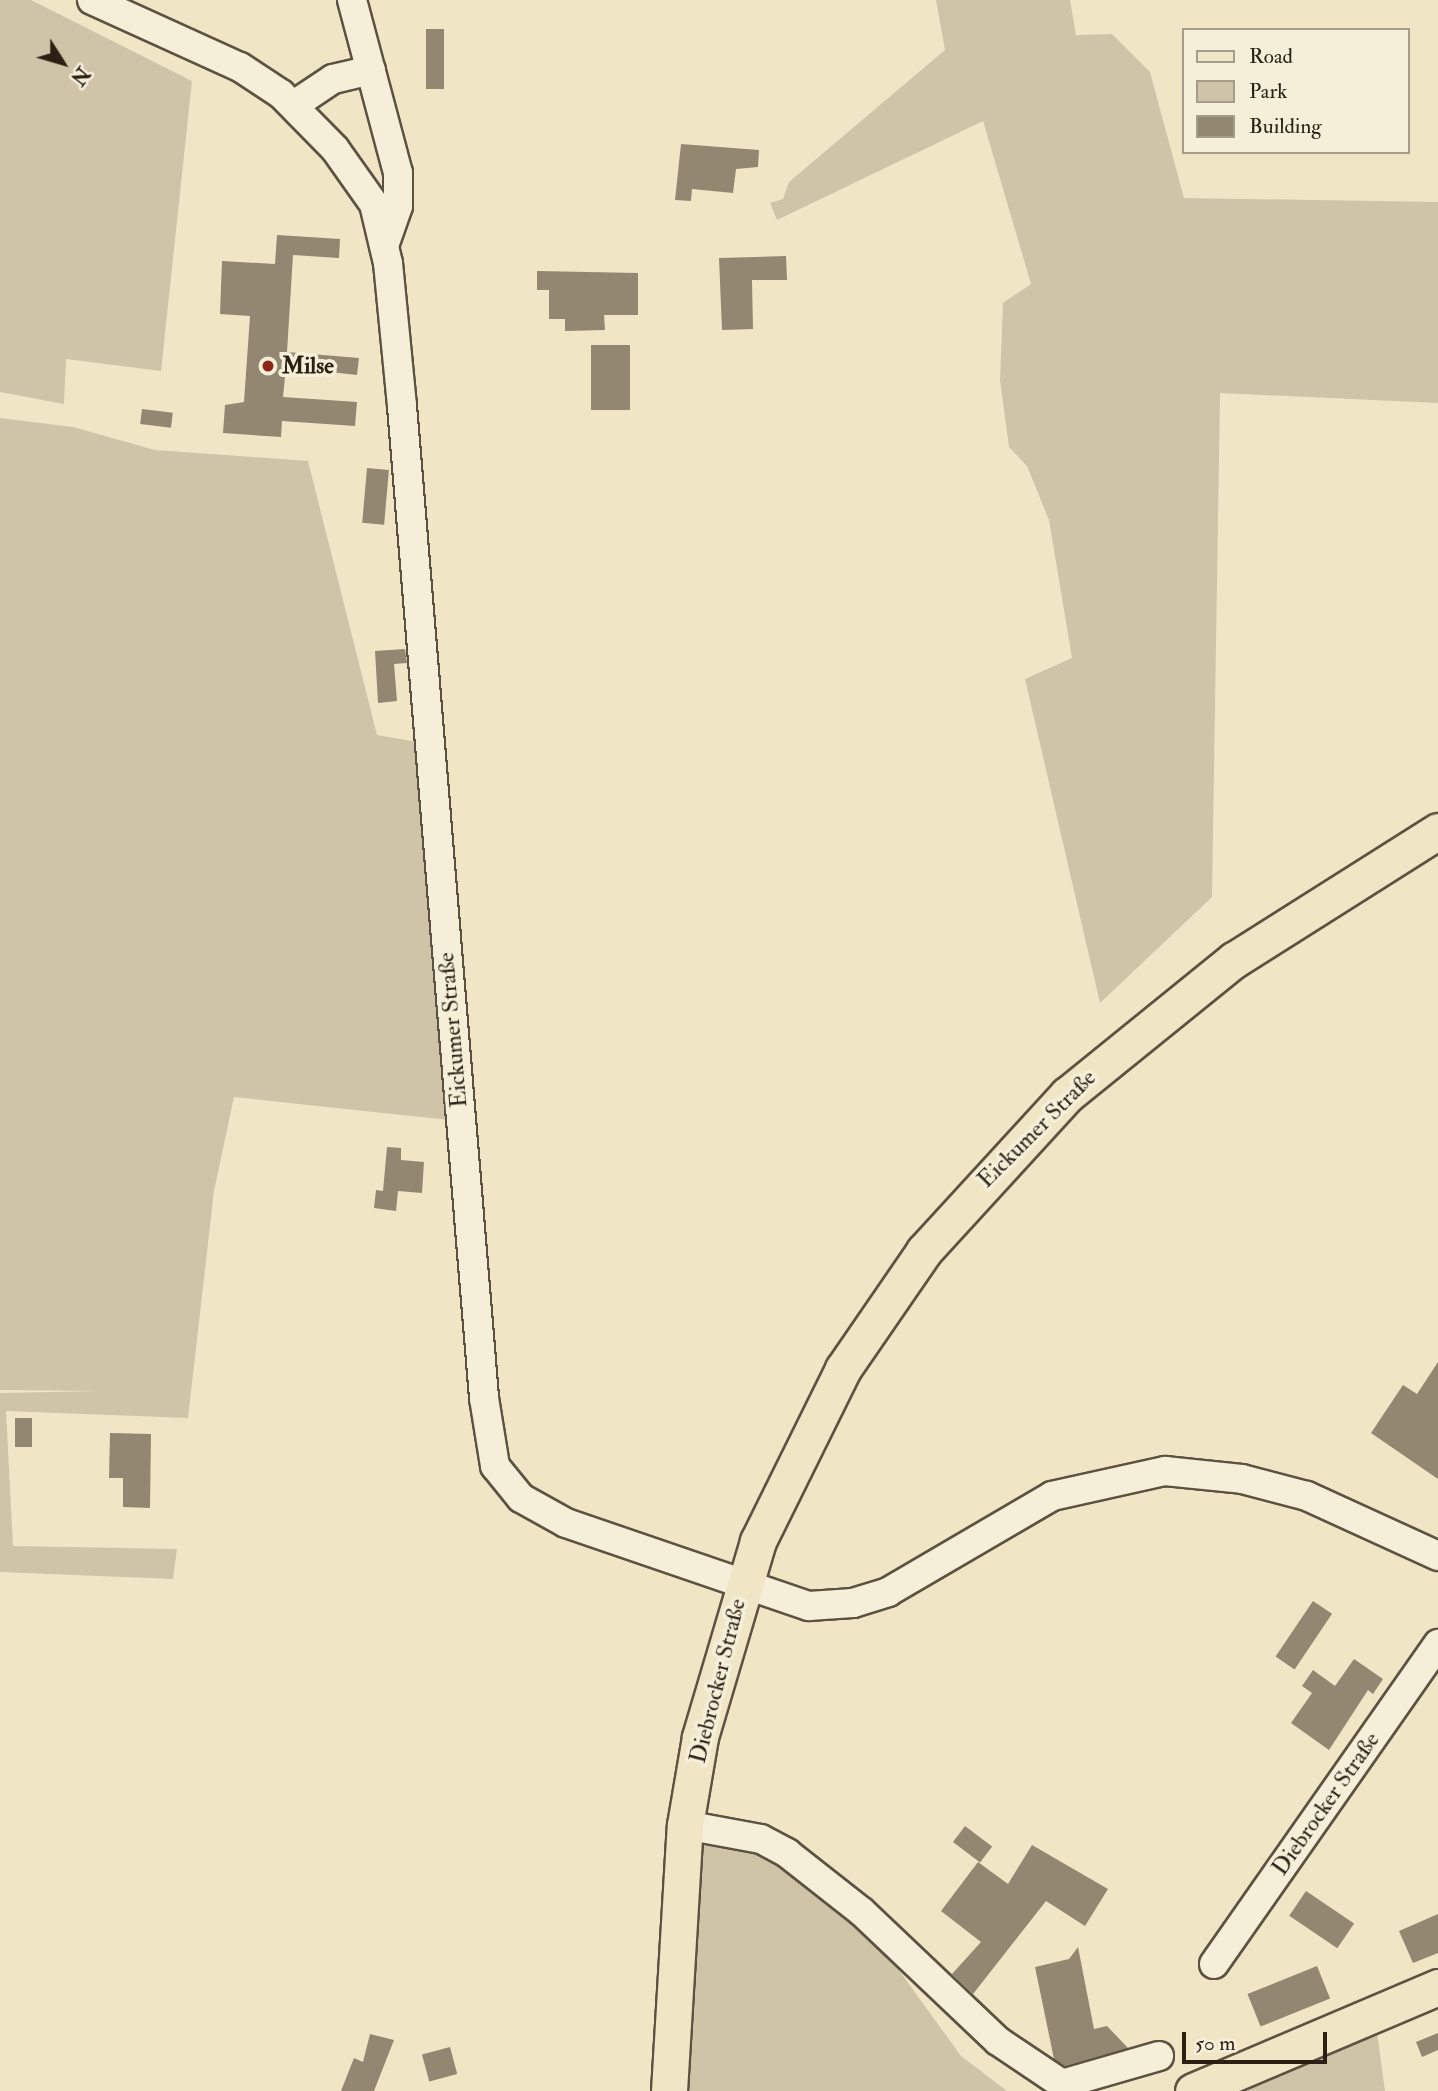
<!DOCTYPE html>
<meta charset="utf-8">
<style>
body{margin:0}
#map{position:relative;width:1438px;height:2091px;overflow:hidden;background:#f0e6c6;font-family:"IM FELL Double Pica",serif}
div>[style]{position:absolute}
.green>*{inset:0;background:#cfc4a8}
.building>*{inset:0;background:#928771;transform-origin:0 0}
.roads{filter:drop-shadow(2px 0 #5d5241) drop-shadow(-2px 0 #5d5241) drop-shadow(0 2px #5d5241) drop-shadow(0 -2px #5d5241)}
.minor>*{height:28px;margin:-14px;padding:0 14px;transform-origin:14px;border-radius:14px;background:#f5efda}
.major>*{height:35px;margin:-17.5px;padding:0 17.5px;transform-origin:17.5px;border-radius:17.5px;background:#f0e6c6}
.dots>*{width:19px;height:19px;translate:-50% -50%;box-sizing:border-box;border:4px solid #f5efda;border-radius:50%}
span{translate:-50% -50%;white-space:nowrap;text-align:center;line-height:1.15;-webkit-text-stroke:7px #f5efda;paint-order:stroke}
.poi-label{font-size:23px;color:#2c2015;font-weight:700}
.left{translate:0 -50%;text-align:left}
.street-label{font-size:23px;color:#2c2015}
.legend{position:absolute;left:1182px;top:28px;width:228px;height:126px;box-sizing:border-box;background:#f5efda;border:2px solid #a59c8b;margin:0;padding:9px 12px;list-style:none;font-size:21px;color:#2c2015}
.legend li{display:flex;align-items:center;gap:14px;height:35px}
.legend b{width:35px;border:2px solid #a59c8b}
.north{position:absolute;left:28px;top:28px;width:70px;height:70px;-webkit-text-stroke:5px #f5efda;paint-order:stroke;rotate:127deg;font-size:19px;font-weight:700;line-height:28px;text-align:center;color:#2c2015}
.north::after{content:'';display:block;margin:auto;width:24px;height:32px;background:#2c2015;clip-path:polygon(50% 0,100% 100%,50% 72%,0 100%)}
.scale{position:absolute;left:1182px;top:2032px;width:145px;height:32px;box-sizing:border-box;border:4px solid #2c2015;border-top:0;padding-left:9px;font-size:21px;line-height:24px;white-space:nowrap;color:#2c2015;-webkit-text-stroke:5px #f5efda;paint-order:stroke}
</style>
<div id="map">
<div class="green">
<div style="clip-path:polygon(0 0,31px 0,192px 81px,161px 371px,66px 359px,64px 404px,0 392px)"></div>
<div style="clip-path:polygon(936px 0,1070px 0,1076px 35px,1112px 34px,1150px 72px,1184px 198px,1438px 202px,1438px 403px,1220px 393px,1212px 897px,1100px 1003px,1025px 679px,1072px 658px,1049px 520px,1027px 466px,1009px 447px,1000px 380px,1003px 303px,1031px 284px,983px 121px,777px 220px,770px 203px,783px 199px,789px 182px,945px 50px)"></div>
<div style="clip-path:polygon(0 418px,73px 427px,155px 450px,308px 461px,377px 735px,417px 742px,449px 1120px,234px 1097px,214px 1191px,188px 1418px,6px 1411px,13px 1546px,177px 1549px,173px 1579px,0 1572px,0 1393px,100px 1391px,0 1390px)"></div>
<div style="clip-path:polygon(700px 1844px,774px 1858px,877px 1940px,961px 2056px,1007px 2091px,689px 2091px,686px 1997px)"></div>
<div style="clip-path:polygon(1377px 2032px,1385px 2091px,1246px 2091px)"></div>
</div>
<div class="building">
<div style="left:426px;top:29px;width:18px;height:60px"></div>
<div style="clip-path:polygon(681px 144px,759px 150px,758px 167px,736px 169px,733px 193px,692px 189px,691px 201px,675px 200px)"></div>
<div style="clip-path:polygon(277px 235px,340px 239px,339px 258px,293px 255px,287px 352px,359px 358px,357px 375px,286px 367px,283px 397px,357px 402px,355px 426px,282px 421px,281px 437px,223px 433px,225px 405px,244px 402px,250px 316px,220px 314px,222px 261px,275px 264px)"></div>
<div style="clip-path:polygon(786px 256px,787px 280px,752px 280px,753px 329px,722px 330px,719px 258px)"></div>
<div style="clip-path:polygon(537px 271px,638px 273px,638px 315px,604px 315px,605px 330px,565px 331px,565px 319px,549px 319px,549px 290px,537px 290px)"></div>
<div style="left:630px;top:345px;width:65px;height:39px;rotate:90deg"></div>
<div style="left:142px;top:409px;width:31px;height:15px;rotate:7deg"></div>
<div style="left:367px;top:468px;width:22px;height:55px;rotate:5deg"></div>
<div style="clip-path:polygon(405px 649px,407px 663px,394px 664px,397px 701px,378px 703px,375px 651px)"></div>
<div style="clip-path:polygon(387px 1147px,401px 1148px,401px 1160px,424px 1162px,422px 1193px,398px 1191px,396px 1211px,374px 1208px,376px 1190px,383px 1191px)"></div>
<div style="clip-path:polygon(1438px 1362px,1438px 1479px,1371px 1433px,1403px 1385px,1417px 1394px)"></div>
<div style="left:15px;top:1418px;width:17px;height:29px"></div>
<div style="clip-path:polygon(110px 1433px,151px 1434px,150px 1508px,123px 1507px,123px 1478px,109px 1478px)"></div>
<div style="left:1313px;top:1601px;width:23px;height:67px;rotate:34deg"></div>
<div style="clip-path:polygon(1354px 1659px,1383px 1679px,1373px 1694px,1368px 1690px,1329px 1750px,1291px 1723px,1312px 1693px,1302px 1686px,1313px 1670px,1335px 1686px)"></div>
<div style="left:965px;top:1826px;width:34px;height:20px;rotate:37deg"></div>
<div style="clip-path:polygon(1032px 1845px,1108px 1889px,1085px 1926px,1046px 1901px,973px 1994px,952px 1974px,981px 1942px,941px 1911px,978px 1862px,1008px 1884px)"></div>
<div style="left:1306px;top:1891px;width:58px;height:30px;rotate:34deg"></div>
<div style="clip-path:polygon(1438px 1914px,1438px 1953px,1413px 1963px,1399px 1931px)"></div>
<div style="clip-path:polygon(1078px 1947px,1094px 2029px,1107px 2026px,1128px 2048px,1065px 2066px,1054px 2059px,1035px 1967px,1069px 1959px)"></div>
<div style="left:1317px;top:1966px;width:35px;height:75px;rotate:68deg"></div>
<div style="clip-path:polygon(1438px 2033px,1438px 2050px,1422px 2057px,1416px 2042px)"></div>
<div style="clip-path:polygon(370px 2034px,394px 2040px,374px 2091px,341px 2091px,354px 2058px,363px 2062px)"></div>
<div style="left:450px;top:2047px;width:28px;height:29px;rotate:75deg"></div>
</div>
<div class="roads">
<div class="minor">
<div style="left:92px;top:0;width:162px;rotate:24.4deg"></div>
<div style="left:240px;top:67px;width:49px;rotate:33.4deg"></div>
<div style="left:281px;top:94px;width:77px;rotate:45.5deg"></div>
<div style="left:335px;top:149px;width:67px;rotate:54.7deg"></div>
<div style="left:374px;top:204px;width:61px;rotate:76.7deg"></div>
<div style="left:388px;top:263px;width:144px;rotate:84.4deg"></div>
<div style="left:402px;top:406px;width:995px;rotate:85.27deg"></div>
<div style="left:484px;top:1398px;width:69px;rotate:80.8deg"></div>
<div style="left:495px;top:1466px;width:41px;rotate:50.9deg"></div>
<div style="left:521px;top:1498px;width:51px;rotate:29.1deg"></div>
<div style="left:566px;top:1523px;width:257px;rotate:18.9deg"></div>
<div style="left:809px;top:1606px;width:44px;rotate:-3.9deg"></div>
<div style="left:853px;top:1603px;width:37px;rotate:-17deg"></div>
<div style="left:888px;top:1592px;width:190px;rotate:-30.3deg"></div>
<div style="left:1052px;top:1496px;width:116px;rotate:-12.5deg"></div>
<div style="left:1165px;top:1471px;width:77px;rotate:5.9deg"></div>
<div style="left:1242px;top:1479px;width:67px;rotate:14.7deg"></div>
<div style="left:1307px;top:1496px;width:144px;rotate:24.6deg"></div>
<div style="left:352px;top:0;width:179px;rotate:75.1deg"></div>
<div style="left:398px;top:173px;width:33px;rotate:90deg"></div>
<div style="left:398px;top:206px;width:42px;rotate:109.3deg"></div>
<div style="left:294px;top:105px;width:47px;rotate:-33.7deg"></div>
<div style="left:333px;top:79px;width:39px;rotate:-13deg"></div>
<div style="left:685px;top:1825px;width:77px;rotate:10.4deg"></div>
<div style="left:761px;top:1839px;width:30px;rotate:28deg"></div>
<div style="left:787px;top:1853px;width:95px;rotate:38.2deg"></div>
<div style="left:862px;top:1912px;width:187px;rotate:43.5deg"></div>
<div style="left:998px;top:2041px;width:77px;rotate:33.9deg"></div>
<div style="left:1062px;top:2084px;width:101px;rotate:-16.1deg"></div>
<div style="left:1214px;top:1964px;width:391px;rotate:-55deg"></div>
</div>
<div class="major">
<div style="left:669px;top:2091px;width:266px;rotate:-86.6deg"></div>
<div style="left:685px;top:1825px;width:89px;rotate:-80.3deg"></div>
<div style="left:700px;top:1737px;width:204px;rotate:-73.5deg"></div>
<div style="left:758px;top:1541px;width:192px;rotate:-63.7deg"></div>
<div style="left:843px;top:1369px;width:143px;rotate:-55.5deg"></div>
<div style="left:924px;top:1251px;width:212px;rotate:-47.5deg"></div>
<div style="left:1067px;top:1095px;width:215px;rotate:-39deg"></div>
<div style="left:1234px;top:960px;width:241px;rotate:-32.3deg"></div>
<div style="left:1193px;top:2091px;width:266px;rotate:-23deg"></div>
</div>
</div>
<div class="dots">
<div style="left:268px;top:366px;background:#8f2418"></div>
</div>
<div class="poi-label">
<span class="left" style="left:282px;top:366px">Milse</span>
</div>
<div class="street-label">
<span style="left:453px;top:1030px;rotate:-95deg">Eickumer Straße</span>
<span style="left:1037px;top:1129px;rotate:-45deg">Eickumer Straße</span>
<span style="left:718px;top:1681px;rotate:-76deg">Diebrocker Straße</span>
<span style="left:1326px;top:1804px;rotate:-55deg">Diebrocker Straße</span>
</div>
<ul class="legend">
<li><b style="height:9px;background:#f0e6c6"></b>Road</li>
<li><b style="height:19px;background:#cfc4a8"></b>Park</li>
<li><b style="height:19px;background:#928771"></b>Building</li>
</ul>
<div class="north">N</div>
<div class="scale">50 m</div>
</div>
